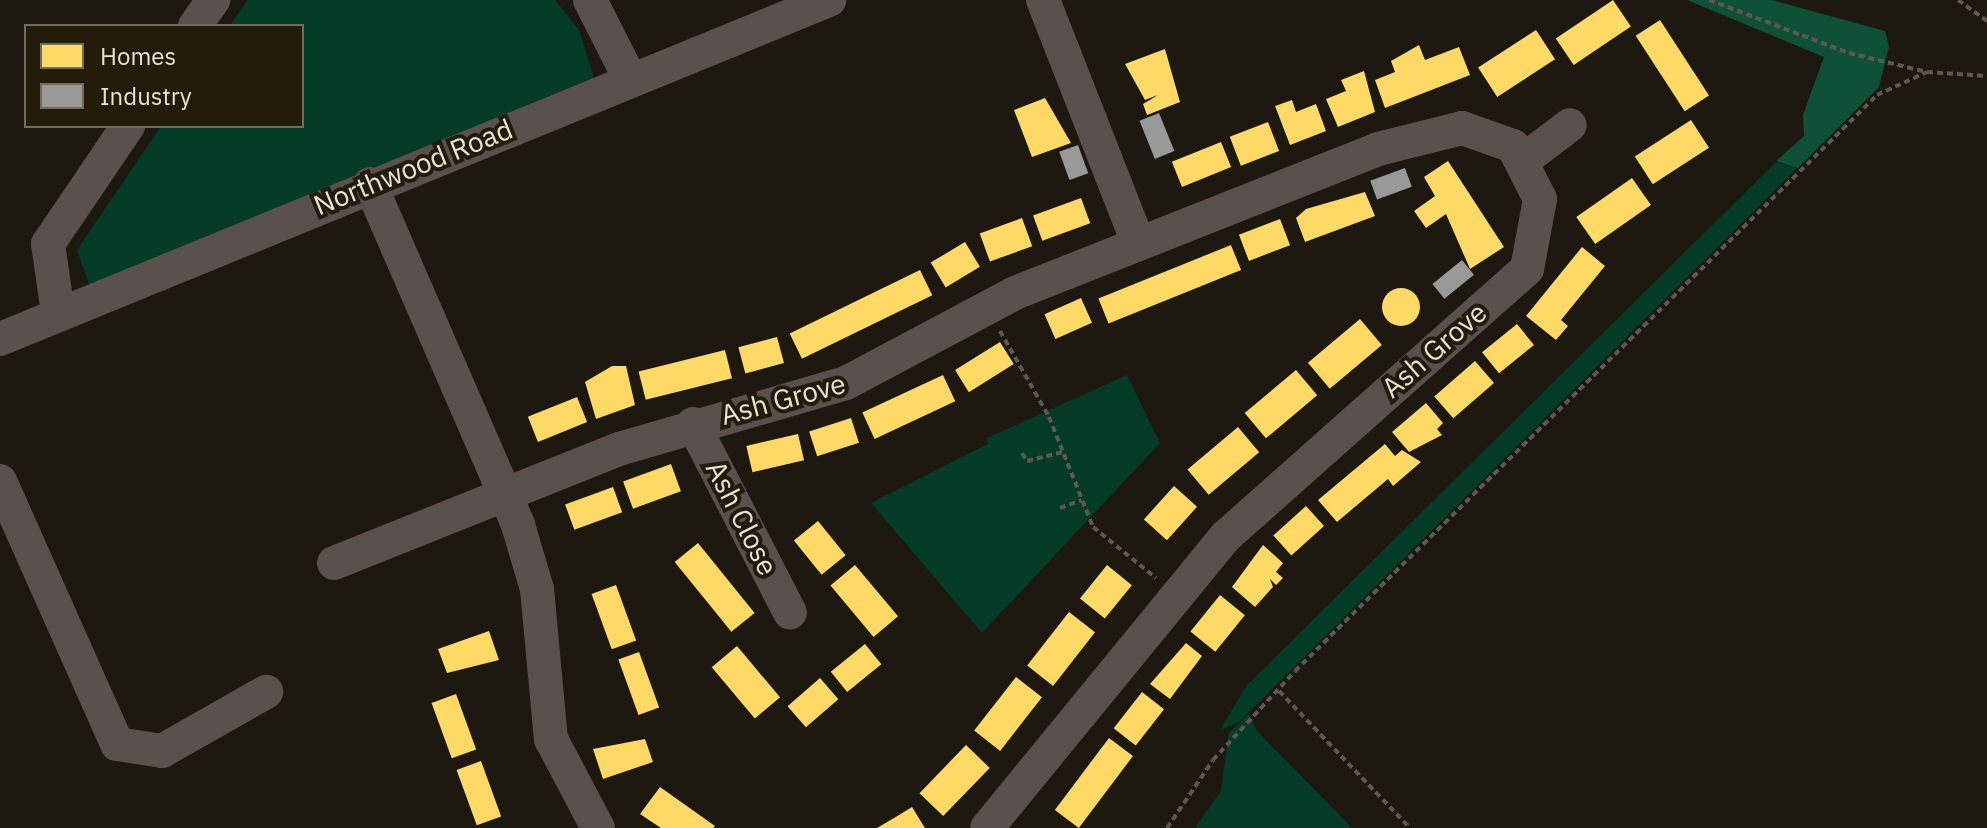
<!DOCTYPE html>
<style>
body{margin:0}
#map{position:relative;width:1987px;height:828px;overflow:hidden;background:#1d1910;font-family:"IBM Plex Sans",sans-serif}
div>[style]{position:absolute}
.green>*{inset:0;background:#043c27}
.forest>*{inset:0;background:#0f5137}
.homes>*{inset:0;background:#ffd966;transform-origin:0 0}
.round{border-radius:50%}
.industry>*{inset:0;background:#999;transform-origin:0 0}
.path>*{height:4px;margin-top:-2px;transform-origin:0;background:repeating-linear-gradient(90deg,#5e5753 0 6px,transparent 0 10px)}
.minor>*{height:34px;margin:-17px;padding:0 17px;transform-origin:17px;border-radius:17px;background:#5a504d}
span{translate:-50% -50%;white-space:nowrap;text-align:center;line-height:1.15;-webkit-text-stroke:8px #231c0a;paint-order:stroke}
.street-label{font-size:28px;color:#e8e3d8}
.legend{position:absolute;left:24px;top:24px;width:280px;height:104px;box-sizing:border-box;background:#231c0a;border:2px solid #726c5c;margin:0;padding:10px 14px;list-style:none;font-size:24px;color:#e8e3d8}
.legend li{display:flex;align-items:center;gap:16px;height:40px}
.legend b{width:40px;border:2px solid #726c5c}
</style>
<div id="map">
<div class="green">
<div style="clip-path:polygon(247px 0,555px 0,579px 30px,597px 87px,92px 292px,77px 250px,161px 126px,302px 126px,302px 26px,230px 26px)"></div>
<div style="clip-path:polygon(1776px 162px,1797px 168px,1238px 723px,1220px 730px,1247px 685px)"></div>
<div style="clip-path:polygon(1127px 375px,1160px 443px,982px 633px,871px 503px,988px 444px,987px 438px)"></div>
<div style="clip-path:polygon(1249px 713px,1257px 731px,1352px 828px,1195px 828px,1221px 791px,1229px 733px)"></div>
</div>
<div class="forest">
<div style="clip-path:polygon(1687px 0,1772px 0,1885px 31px,1889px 47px,1879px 87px,1798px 168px,1782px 163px,1776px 161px,1804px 136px,1803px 115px,1824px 57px)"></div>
</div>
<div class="homes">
<div style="left:1613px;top:0;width:32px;height:69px;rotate:56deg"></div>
<div style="left:1660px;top:20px;width:90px;height:29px;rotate:57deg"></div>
<div style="left:1536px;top:30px;width:35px;height:69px;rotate:57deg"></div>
<div style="clip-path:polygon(1419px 45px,1425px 60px,1459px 47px,1470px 75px,1385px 108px,1375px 80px,1395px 72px,1391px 61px)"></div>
<div style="clip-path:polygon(1165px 49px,1180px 102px,1147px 115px,1143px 104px,1158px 95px,1145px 100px,1125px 64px)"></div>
<div style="clip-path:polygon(1364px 71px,1375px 112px,1338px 127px,1326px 99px,1346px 91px,1341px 80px)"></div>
<div style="clip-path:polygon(1045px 98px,1071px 143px,1032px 157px,1014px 110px)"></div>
<div style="clip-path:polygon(1292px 100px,1296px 112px,1316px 104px,1326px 131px,1290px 145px,1275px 106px)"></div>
<div style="left:1691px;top:120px;width:33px;height:67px;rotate:57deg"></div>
<div style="left:1268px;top:122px;width:31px;height:41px;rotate:69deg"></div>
<div style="left:1221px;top:142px;width:27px;height:53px;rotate:68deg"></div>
<div style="clip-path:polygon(1448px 161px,1504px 247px,1470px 269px,1446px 214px,1426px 228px,1414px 211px,1435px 196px,1424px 177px)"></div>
<div style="left:1632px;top:178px;width:33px;height:68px;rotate:55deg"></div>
<div style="clip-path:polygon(1365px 192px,1375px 216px,1305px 242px,1296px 218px,1306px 209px)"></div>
<div style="left:1081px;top:198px;width:27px;height:51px;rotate:70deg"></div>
<div style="left:1022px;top:218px;width:30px;height:45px;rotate:70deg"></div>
<div style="left:1280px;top:219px;width:28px;height:44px;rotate:69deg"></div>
<div style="left:965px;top:242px;width:29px;height:40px;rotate:59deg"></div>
<div style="left:1231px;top:245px;width:27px;height:143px;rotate:68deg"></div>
<div style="clip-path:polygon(1582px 247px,1605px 266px,1561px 320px,1568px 326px,1556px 340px,1526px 316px)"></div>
<div style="left:920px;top:270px;width:28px;height:145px;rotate:64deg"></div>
<div class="round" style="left:1382px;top:288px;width:38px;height:38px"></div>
<div style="left:1081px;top:298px;width:27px;height:40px;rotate:66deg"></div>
<div style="left:1360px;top:319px;width:34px;height:68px;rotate:50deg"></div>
<div style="left:1517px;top:324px;width:27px;height:45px;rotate:51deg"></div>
<div style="left:777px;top:337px;width:27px;height:40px;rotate:75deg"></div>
<div style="left:1000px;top:342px;width:26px;height:53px;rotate:58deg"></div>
<div style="left:725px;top:350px;width:29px;height:89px;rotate:76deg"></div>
<div style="left:1475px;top:361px;width:29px;height:54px;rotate:49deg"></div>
<div style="clip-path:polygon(612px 366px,626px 366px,635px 405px,596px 419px,585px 382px)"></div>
<div style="left:1296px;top:370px;width:33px;height:67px;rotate:50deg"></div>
<div style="left:943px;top:375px;width:29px;height:89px;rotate:65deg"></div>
<div style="left:577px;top:397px;width:27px;height:53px;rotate:68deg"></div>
<div style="clip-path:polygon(1426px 403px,1443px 423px,1437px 429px,1442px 435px,1409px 452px,1392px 432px)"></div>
<div style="left:851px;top:418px;width:26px;height:44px;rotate:72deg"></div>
<div style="left:1238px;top:427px;width:33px;height:66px;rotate:50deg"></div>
<div style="left:798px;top:434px;width:27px;height:53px;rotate:77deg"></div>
<div style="clip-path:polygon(1385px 444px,1395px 456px,1402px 450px,1421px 462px,1393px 486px,1388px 479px,1337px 522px,1318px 500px)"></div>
<div style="left:671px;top:464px;width:29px;height:51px;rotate:70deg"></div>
<div style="left:1174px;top:486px;width:31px;height:45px;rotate:42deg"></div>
<div style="left:613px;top:487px;width:27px;height:51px;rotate:70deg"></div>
<div style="left:1306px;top:506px;width:27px;height:44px;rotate:48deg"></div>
<div style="left:818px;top:521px;width:44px;height:31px;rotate:51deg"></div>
<div style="left:698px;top:543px;width:90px;height:30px;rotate:51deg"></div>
<div style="clip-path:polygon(1263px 545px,1283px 563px,1276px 572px,1283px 578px,1276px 585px,1270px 579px,1273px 587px,1255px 607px,1232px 587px)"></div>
<div style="left:855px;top:565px;width:67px;height:32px;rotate:50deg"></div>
<div style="left:1107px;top:565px;width:32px;height:43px;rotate:39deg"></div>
<div style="left:616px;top:585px;width:59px;height:26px;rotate:70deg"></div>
<div style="left:1220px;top:595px;width:32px;height:47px;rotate:39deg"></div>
<div style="left:1069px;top:612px;width:33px;height:68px;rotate:38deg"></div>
<div style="clip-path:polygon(489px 631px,499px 660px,447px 673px,438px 649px)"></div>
<div style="clip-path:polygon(1186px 643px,1202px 656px,1170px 699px,1150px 684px)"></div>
<div style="left:865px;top:644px;width:26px;height:44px;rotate:51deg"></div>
<div style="left:737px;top:646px;width:67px;height:33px;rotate:50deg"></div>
<div style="left:639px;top:652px;width:59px;height:22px;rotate:70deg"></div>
<div style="left:1016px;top:677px;width:33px;height:68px;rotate:38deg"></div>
<div style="left:820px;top:678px;width:28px;height:43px;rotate:49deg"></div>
<div style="left:1142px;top:692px;width:28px;height:46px;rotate:38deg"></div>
<div style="left:456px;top:694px;width:59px;height:26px;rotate:70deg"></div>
<div style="left:1109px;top:738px;width:30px;height:90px;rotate:37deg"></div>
<div style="clip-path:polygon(645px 739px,653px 762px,603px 779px,593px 749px)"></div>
<div style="left:966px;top:745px;width:33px;height:67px;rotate:44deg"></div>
<div style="left:481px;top:761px;width:59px;height:26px;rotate:70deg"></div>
<div style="clip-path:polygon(660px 787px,715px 826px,713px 828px,661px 828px,640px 814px)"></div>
<div style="clip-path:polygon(912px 807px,925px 828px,877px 828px,894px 818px)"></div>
</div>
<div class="industry">
<div style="left:1159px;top:113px;width:41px;height:21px;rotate:68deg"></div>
<div style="left:1078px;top:145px;width:30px;height:20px;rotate:70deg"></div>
<div style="left:1405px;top:168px;width:20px;height:37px;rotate:70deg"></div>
<div style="left:1462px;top:260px;width:19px;height:38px;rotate:51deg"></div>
</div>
<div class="path">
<div style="left:1709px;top:0;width:150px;rotate:20.7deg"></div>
<div style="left:1849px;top:53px;width:80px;rotate:13.7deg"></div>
<div style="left:1927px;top:72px;width:60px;rotate:3.8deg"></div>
<div style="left:1958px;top:0;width:36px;rotate:36deg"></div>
<div style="left:1000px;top:331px;width:99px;rotate:60.3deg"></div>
<div style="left:1049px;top:417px;width:118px;rotate:68.2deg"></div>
<div style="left:1093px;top:527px;width:81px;rotate:39deg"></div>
<div style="left:1022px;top:453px;width:9px;rotate:58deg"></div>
<div style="left:1027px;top:461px;width:37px;rotate:-14deg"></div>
<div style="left:1060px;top:508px;width:23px;rotate:-20deg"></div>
<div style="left:1279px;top:691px;width:190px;rotate:46.3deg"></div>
<div style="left:1167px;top:828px;width:82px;rotate:-55.9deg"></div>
<div style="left:1213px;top:760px;width:121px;rotate:-47.3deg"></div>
<div style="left:1295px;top:671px;width:819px;rotate:-44.7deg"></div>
<div style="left:1877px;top:95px;width:55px;rotate:-24.7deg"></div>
</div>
<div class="minor">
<div style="left:590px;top:0;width:89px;rotate:63.1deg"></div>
<div style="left:1043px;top:0;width:260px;rotate:68.6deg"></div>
<div style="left:195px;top:26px;width:32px;rotate:-55deg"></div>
<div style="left:1525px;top:159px;width:56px;rotate:-37.1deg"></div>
<div style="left:370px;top:184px;width:372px;rotate:66.5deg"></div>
<div style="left:518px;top:525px;width:67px;rotate:73.5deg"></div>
<div style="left:537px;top:589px;width:151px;rotate:84.7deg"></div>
<div style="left:551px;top:739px;width:101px;rotate:62.2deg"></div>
<div style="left:58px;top:313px;width:70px;rotate:-98.2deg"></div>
<div style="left:48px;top:244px;width:143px;rotate:-55.9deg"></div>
<div style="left:0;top:339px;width:896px;rotate:-22.24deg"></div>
<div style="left:693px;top:424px;width:212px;rotate:62.8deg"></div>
<div style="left:0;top:481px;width:288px;rotate:66deg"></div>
<div style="left:117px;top:744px;width:46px;rotate:8.8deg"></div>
<div style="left:162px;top:751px;width:120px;rotate:-29.6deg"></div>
<div style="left:334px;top:563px;width:307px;rotate:-21.8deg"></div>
<div style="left:619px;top:449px;width:236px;rotate:-16.2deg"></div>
<div style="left:846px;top:383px;width:191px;rotate:-28deg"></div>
<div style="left:1015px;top:293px;width:391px;rotate:-21.6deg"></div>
<div style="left:1378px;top:149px;width:87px;rotate:-14deg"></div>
<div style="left:1462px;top:128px;width:54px;rotate:19.4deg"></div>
<div style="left:1513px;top:146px;width:59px;rotate:63deg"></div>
<div style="left:1540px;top:199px;width:71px;rotate:100.5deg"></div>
<div style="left:1527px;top:269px;width:402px;rotate:138.4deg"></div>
<div style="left:1226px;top:536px;width:377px;rotate:129.3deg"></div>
</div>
<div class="street-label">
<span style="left:413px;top:167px;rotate:-22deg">Northwood Road</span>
<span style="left:1434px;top:350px;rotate:-41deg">Ash Grove</span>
<span style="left:783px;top:399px;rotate:-15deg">Ash Grove</span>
<span style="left:742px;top:518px;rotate:63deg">Ash Close</span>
</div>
<ul class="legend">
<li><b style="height:22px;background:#ffd966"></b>Homes</li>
<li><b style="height:22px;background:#999"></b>Industry</li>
</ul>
</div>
